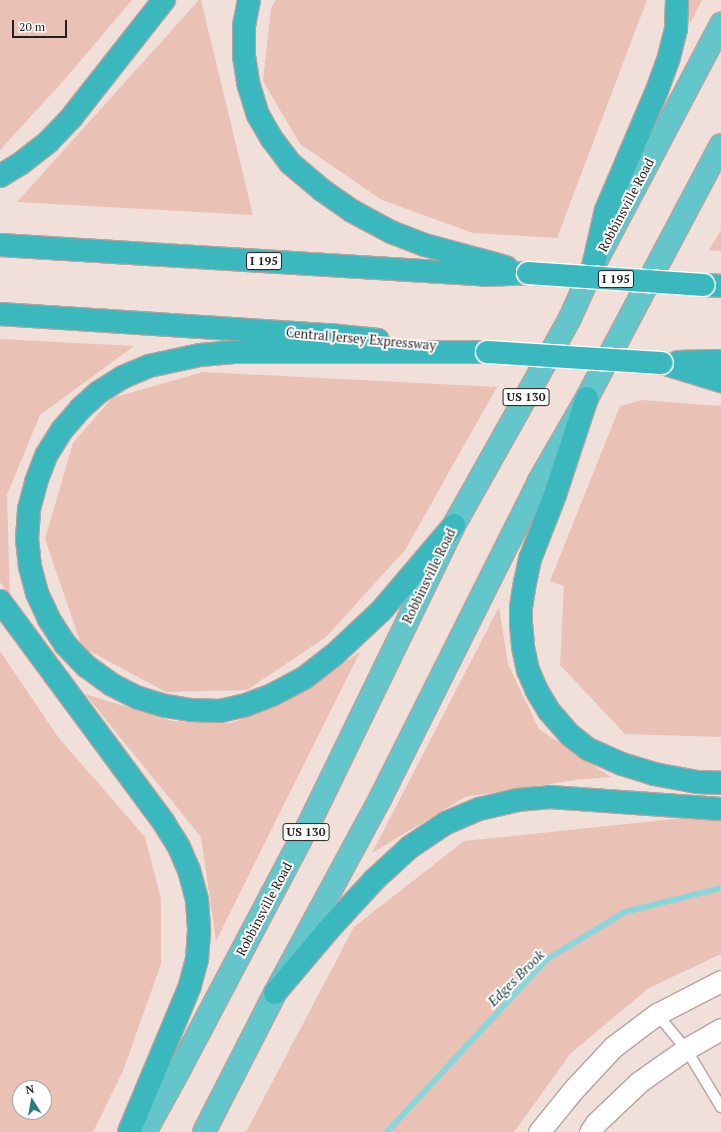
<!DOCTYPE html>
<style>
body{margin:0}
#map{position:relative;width:721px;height:1132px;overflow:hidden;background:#f1dfda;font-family:"PT Serif",serif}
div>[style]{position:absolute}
.green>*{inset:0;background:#eac1b5}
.stream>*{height:5.5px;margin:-2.75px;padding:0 2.75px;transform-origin:2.75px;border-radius:2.75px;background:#8bd6da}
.roads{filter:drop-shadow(1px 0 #b5a49f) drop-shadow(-1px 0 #b5a49f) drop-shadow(0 1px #b5a49f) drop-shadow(0 -1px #b5a49f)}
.service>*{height:10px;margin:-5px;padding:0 5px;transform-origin:5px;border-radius:5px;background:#fff}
.minor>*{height:21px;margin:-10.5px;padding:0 10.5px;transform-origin:10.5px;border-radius:10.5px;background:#fff}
.trunk>*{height:22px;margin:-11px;padding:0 11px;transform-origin:11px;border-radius:11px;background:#62c6cb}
.motorway>*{height:22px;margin:-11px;padding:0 11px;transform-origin:11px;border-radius:11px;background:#3bb7be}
.bridges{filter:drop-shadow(1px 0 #fff) drop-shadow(-1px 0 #fff) drop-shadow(0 1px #fff) drop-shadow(0 -1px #fff)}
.motorway-bridge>*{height:22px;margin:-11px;padding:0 11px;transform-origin:11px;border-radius:11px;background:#3bb7be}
span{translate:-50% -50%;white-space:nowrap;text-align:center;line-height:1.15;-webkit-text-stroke:4px #fff;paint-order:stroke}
.shield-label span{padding:1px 3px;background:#fff;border:1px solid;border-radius:3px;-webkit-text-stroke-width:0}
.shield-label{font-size:12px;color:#241e1c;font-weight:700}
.street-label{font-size:13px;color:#241e1c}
.water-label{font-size:14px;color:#183d3f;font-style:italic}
.north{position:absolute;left:12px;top:1080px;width:40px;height:40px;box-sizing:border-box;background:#fff;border:1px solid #a7a5a4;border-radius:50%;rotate:349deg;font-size:11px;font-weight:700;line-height:16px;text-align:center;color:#241e1c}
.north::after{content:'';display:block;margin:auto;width:14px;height:18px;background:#2e777c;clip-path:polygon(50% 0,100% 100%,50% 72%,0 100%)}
.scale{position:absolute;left:12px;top:20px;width:55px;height:18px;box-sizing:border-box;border:2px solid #241e1c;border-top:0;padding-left:5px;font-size:12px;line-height:14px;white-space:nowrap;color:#241e1c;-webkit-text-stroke:3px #fff;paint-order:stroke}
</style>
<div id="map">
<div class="green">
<div style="clip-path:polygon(0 0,132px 0,65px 79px,0 150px)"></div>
<div style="clip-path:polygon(199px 0,201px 0,253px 215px,17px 202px)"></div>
<div style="clip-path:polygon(276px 0,647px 0,557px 238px,473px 233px,382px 200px,300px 144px,263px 81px,271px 8px)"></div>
<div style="clip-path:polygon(687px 0,702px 0,690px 24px)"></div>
<div style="clip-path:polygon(721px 230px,721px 251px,709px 250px)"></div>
<div style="clip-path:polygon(0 339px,134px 346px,40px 415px,7px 495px,10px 597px,0 582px)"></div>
<div style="clip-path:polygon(203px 372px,497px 387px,405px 550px,326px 637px,247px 690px,166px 692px,82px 647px,45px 539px,73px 443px,112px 398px)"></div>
<div style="clip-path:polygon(642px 400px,721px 406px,721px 737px,625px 734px,560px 665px,564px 586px,550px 581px,620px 406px)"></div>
<div style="clip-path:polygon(499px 607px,508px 664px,539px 729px,611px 777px,575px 780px,465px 797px,372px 853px)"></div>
<div style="clip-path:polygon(evenodd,0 651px,58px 737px,145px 837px,161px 899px,161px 964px,123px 1071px,93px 1132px,0 1132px,0 651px,20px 1088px,44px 1088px,44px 1112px,20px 1112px,20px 1088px)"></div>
<div style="clip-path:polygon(360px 652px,216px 941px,201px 837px,85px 694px,172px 721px,231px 723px,285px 702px)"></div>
<div style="clip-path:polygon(721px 814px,721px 954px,649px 988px,571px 1053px,514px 1132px,246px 1132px,354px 927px,464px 841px)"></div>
</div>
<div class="stream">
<div style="left:387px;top:1132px;width:234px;rotate:-47.2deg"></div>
<div style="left:546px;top:960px;width:92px;rotate:-31.3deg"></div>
<div style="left:625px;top:912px;width:99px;rotate:-14deg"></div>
</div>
<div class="roads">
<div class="service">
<div style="left:657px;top:1014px;width:45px;rotate:50.4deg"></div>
<div style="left:686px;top:1049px;width:68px;rotate:58.9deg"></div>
</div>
<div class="minor">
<div style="left:539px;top:1132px;width:54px;rotate:-51deg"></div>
<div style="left:573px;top:1090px;width:59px;rotate:-47.1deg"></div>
<div style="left:613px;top:1047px;width:55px;rotate:-36.9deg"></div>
<div style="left:657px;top:1014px;width:72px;rotate:-27.3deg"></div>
<div style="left:590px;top:1132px;width:11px;rotate:-56deg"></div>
<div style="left:596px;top:1123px;width:59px;rotate:-43.6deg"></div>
<div style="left:639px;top:1082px;width:57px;rotate:-35.1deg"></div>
<div style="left:686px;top:1049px;width:40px;rotate:-29.7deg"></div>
</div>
<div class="trunk">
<div style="left:145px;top:1132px;width:66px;rotate:-61.1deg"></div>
<div style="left:177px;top:1074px;width:280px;rotate:-62.2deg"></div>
<div style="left:308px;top:826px;width:335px;rotate:-64.1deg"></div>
<div style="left:454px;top:525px;width:237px;rotate:-60.7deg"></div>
<div style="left:570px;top:318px;width:56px;rotate:-65.7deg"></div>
<div style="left:593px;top:267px;width:275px;rotate:-62.2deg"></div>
<div style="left:204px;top:1132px;width:156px;rotate:-62.9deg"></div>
<div style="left:275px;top:993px;width:221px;rotate:-61.6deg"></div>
<div style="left:380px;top:799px;width:356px;rotate:-63.4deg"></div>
<div style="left:539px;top:481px;width:96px;rotate:-60deg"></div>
<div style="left:587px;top:398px;width:286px;rotate:-62.1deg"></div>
</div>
<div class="motorway">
<div style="left:249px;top:0;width:26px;rotate:101deg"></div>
<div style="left:244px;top:26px;width:30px;rotate:90deg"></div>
<div style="left:244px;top:56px;width:30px;rotate:81deg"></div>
<div style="left:249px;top:86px;width:30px;rotate:73deg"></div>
<div style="left:258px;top:115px;width:28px;rotate:60deg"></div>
<div style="left:272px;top:139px;width:30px;rotate:53deg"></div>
<div style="left:290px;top:163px;width:42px;rotate:40.2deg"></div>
<div style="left:322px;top:190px;width:37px;rotate:35deg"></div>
<div style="left:352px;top:211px;width:44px;rotate:28.3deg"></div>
<div style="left:391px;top:232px;width:36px;rotate:21deg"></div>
<div style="left:425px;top:245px;width:84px;rotate:15.2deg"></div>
<div style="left:0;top:176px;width:23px;rotate:-31deg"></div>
<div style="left:20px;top:164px;width:37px;rotate:-38deg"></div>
<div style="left:49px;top:141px;width:32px;rotate:-46deg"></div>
<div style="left:71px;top:118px;width:150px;rotate:-51.8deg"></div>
<div style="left:0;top:245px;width:485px;rotate:3.5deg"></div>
<div style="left:484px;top:275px;width:44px;rotate:-2.6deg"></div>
<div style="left:593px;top:267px;width:58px;rotate:-77.2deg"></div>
<div style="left:606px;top:210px;width:127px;rotate:-66.9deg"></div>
<div style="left:656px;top:93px;width:38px;rotate:-70deg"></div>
<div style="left:669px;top:57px;width:29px;rotate:-76deg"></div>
<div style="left:676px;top:29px;width:29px;rotate:-88deg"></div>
<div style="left:704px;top:285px;width:17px;rotate:3deg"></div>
<div style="left:0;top:314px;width:330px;rotate:3.7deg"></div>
<div style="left:329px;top:335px;width:49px;rotate:5.8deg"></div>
<div style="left:678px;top:362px;width:43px;rotate:-1.3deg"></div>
<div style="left:662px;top:363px;width:62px;rotate:17deg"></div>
<div style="left:587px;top:398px;width:102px;rotate:108.3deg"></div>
<div style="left:555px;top:495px;width:69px;rotate:111.3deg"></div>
<div style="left:530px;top:559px;width:24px;rotate:102deg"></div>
<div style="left:525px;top:582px;width:26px;rotate:99deg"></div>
<div style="left:521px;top:608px;width:15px;rotate:90deg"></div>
<div style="left:521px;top:623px;width:24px;rotate:85deg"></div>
<div style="left:523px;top:647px;width:24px;rotate:78deg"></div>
<div style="left:528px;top:670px;width:23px;rotate:67deg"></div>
<div style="left:537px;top:691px;width:23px;rotate:59deg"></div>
<div style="left:549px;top:711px;width:32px;rotate:49deg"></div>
<div style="left:570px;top:735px;width:23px;rotate:38deg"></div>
<div style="left:588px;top:749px;width:37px;rotate:24deg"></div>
<div style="left:622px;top:764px;width:34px;rotate:17deg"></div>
<div style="left:654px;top:774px;width:44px;rotate:10.5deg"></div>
<div style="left:697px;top:782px;width:24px;rotate:2deg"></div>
<div style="left:454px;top:525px;width:111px;rotate:130.3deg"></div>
<div style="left:382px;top:610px;width:64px;rotate:136.9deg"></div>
<div style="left:335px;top:654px;width:39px;rotate:142deg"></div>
<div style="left:304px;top:678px;width:36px;rotate:152deg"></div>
<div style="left:272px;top:695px;width:28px;rotate:159deg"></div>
<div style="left:246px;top:705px;width:27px;rotate:167deg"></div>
<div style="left:220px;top:711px;width:29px;rotate:-178deg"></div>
<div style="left:191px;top:710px;width:26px;rotate:-171deg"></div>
<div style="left:165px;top:706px;width:28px;rotate:-163deg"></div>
<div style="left:138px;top:698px;width:30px;rotate:-153deg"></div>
<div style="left:111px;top:684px;width:31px;rotate:-144deg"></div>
<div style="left:86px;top:666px;width:30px;rotate:-134deg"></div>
<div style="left:65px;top:644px;width:30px;rotate:-123deg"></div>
<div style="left:49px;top:619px;width:29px;rotate:-115deg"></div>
<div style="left:37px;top:593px;width:27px;rotate:-105deg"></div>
<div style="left:30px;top:567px;width:28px;rotate:-96deg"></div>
<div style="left:27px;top:539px;width:30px;rotate:-86deg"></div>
<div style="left:29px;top:509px;width:28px;rotate:-75deg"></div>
<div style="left:36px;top:482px;width:30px;rotate:-69deg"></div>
<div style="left:47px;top:454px;width:28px;rotate:-58deg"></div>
<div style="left:62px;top:430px;width:28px;rotate:-49deg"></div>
<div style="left:80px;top:409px;width:25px;rotate:-42deg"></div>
<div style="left:99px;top:392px;width:28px;rotate:-32deg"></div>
<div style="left:123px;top:377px;width:28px;rotate:-23deg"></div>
<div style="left:149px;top:366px;width:52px;rotate:-12.2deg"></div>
<div style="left:200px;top:355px;width:37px;rotate:-5deg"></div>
<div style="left:237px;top:352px;width:250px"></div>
<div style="left:0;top:601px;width:276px;rotate:53.5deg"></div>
<div style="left:164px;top:823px;width:28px;rotate:58deg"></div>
<div style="left:179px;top:847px;width:25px;rotate:67deg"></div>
<div style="left:189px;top:870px;width:31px;rotate:75deg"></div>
<div style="left:197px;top:900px;width:31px;rotate:86deg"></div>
<div style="left:199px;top:931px;width:28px;rotate:94deg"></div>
<div style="left:197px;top:959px;width:28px;rotate:105deg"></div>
<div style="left:190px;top:986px;width:158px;rotate:112.7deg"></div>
<div style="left:275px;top:993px;width:84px;rotate:-49.8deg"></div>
<div style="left:329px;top:929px;width:67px;rotate:-47.4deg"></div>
<div style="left:374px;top:880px;width:49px;rotate:-42.5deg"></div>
<div style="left:410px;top:847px;width:43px;rotate:-33.7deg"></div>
<div style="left:446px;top:823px;width:36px;rotate:-23deg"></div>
<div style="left:479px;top:809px;width:39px;rotate:-13deg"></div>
<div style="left:517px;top:800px;width:33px;rotate:-5deg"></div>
<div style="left:550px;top:797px;width:171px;rotate:4deg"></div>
</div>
</div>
<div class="bridges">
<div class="motorway-bridge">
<div style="left:528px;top:273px;width:176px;rotate:3.9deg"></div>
<div style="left:487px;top:352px;width:175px;rotate:3.6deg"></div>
</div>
</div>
<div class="shield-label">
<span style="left:264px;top:261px">I 195</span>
<span style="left:616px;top:279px">I 195</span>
<span style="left:526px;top:397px">US 130</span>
<span style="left:306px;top:832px">US 130</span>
</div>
<div class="street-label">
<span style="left:626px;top:205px;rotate:-62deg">Robbinsville Road</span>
<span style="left:361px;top:339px;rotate:5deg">Central Jersey Expressway</span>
<span style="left:429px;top:576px;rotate:-64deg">Robbinsville Road</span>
<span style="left:264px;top:909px;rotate:-62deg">Robbinsville Road</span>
</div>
<div class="water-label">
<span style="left:516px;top:978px;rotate:-45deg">Edges Brook</span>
</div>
<div class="north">N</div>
<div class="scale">20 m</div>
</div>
